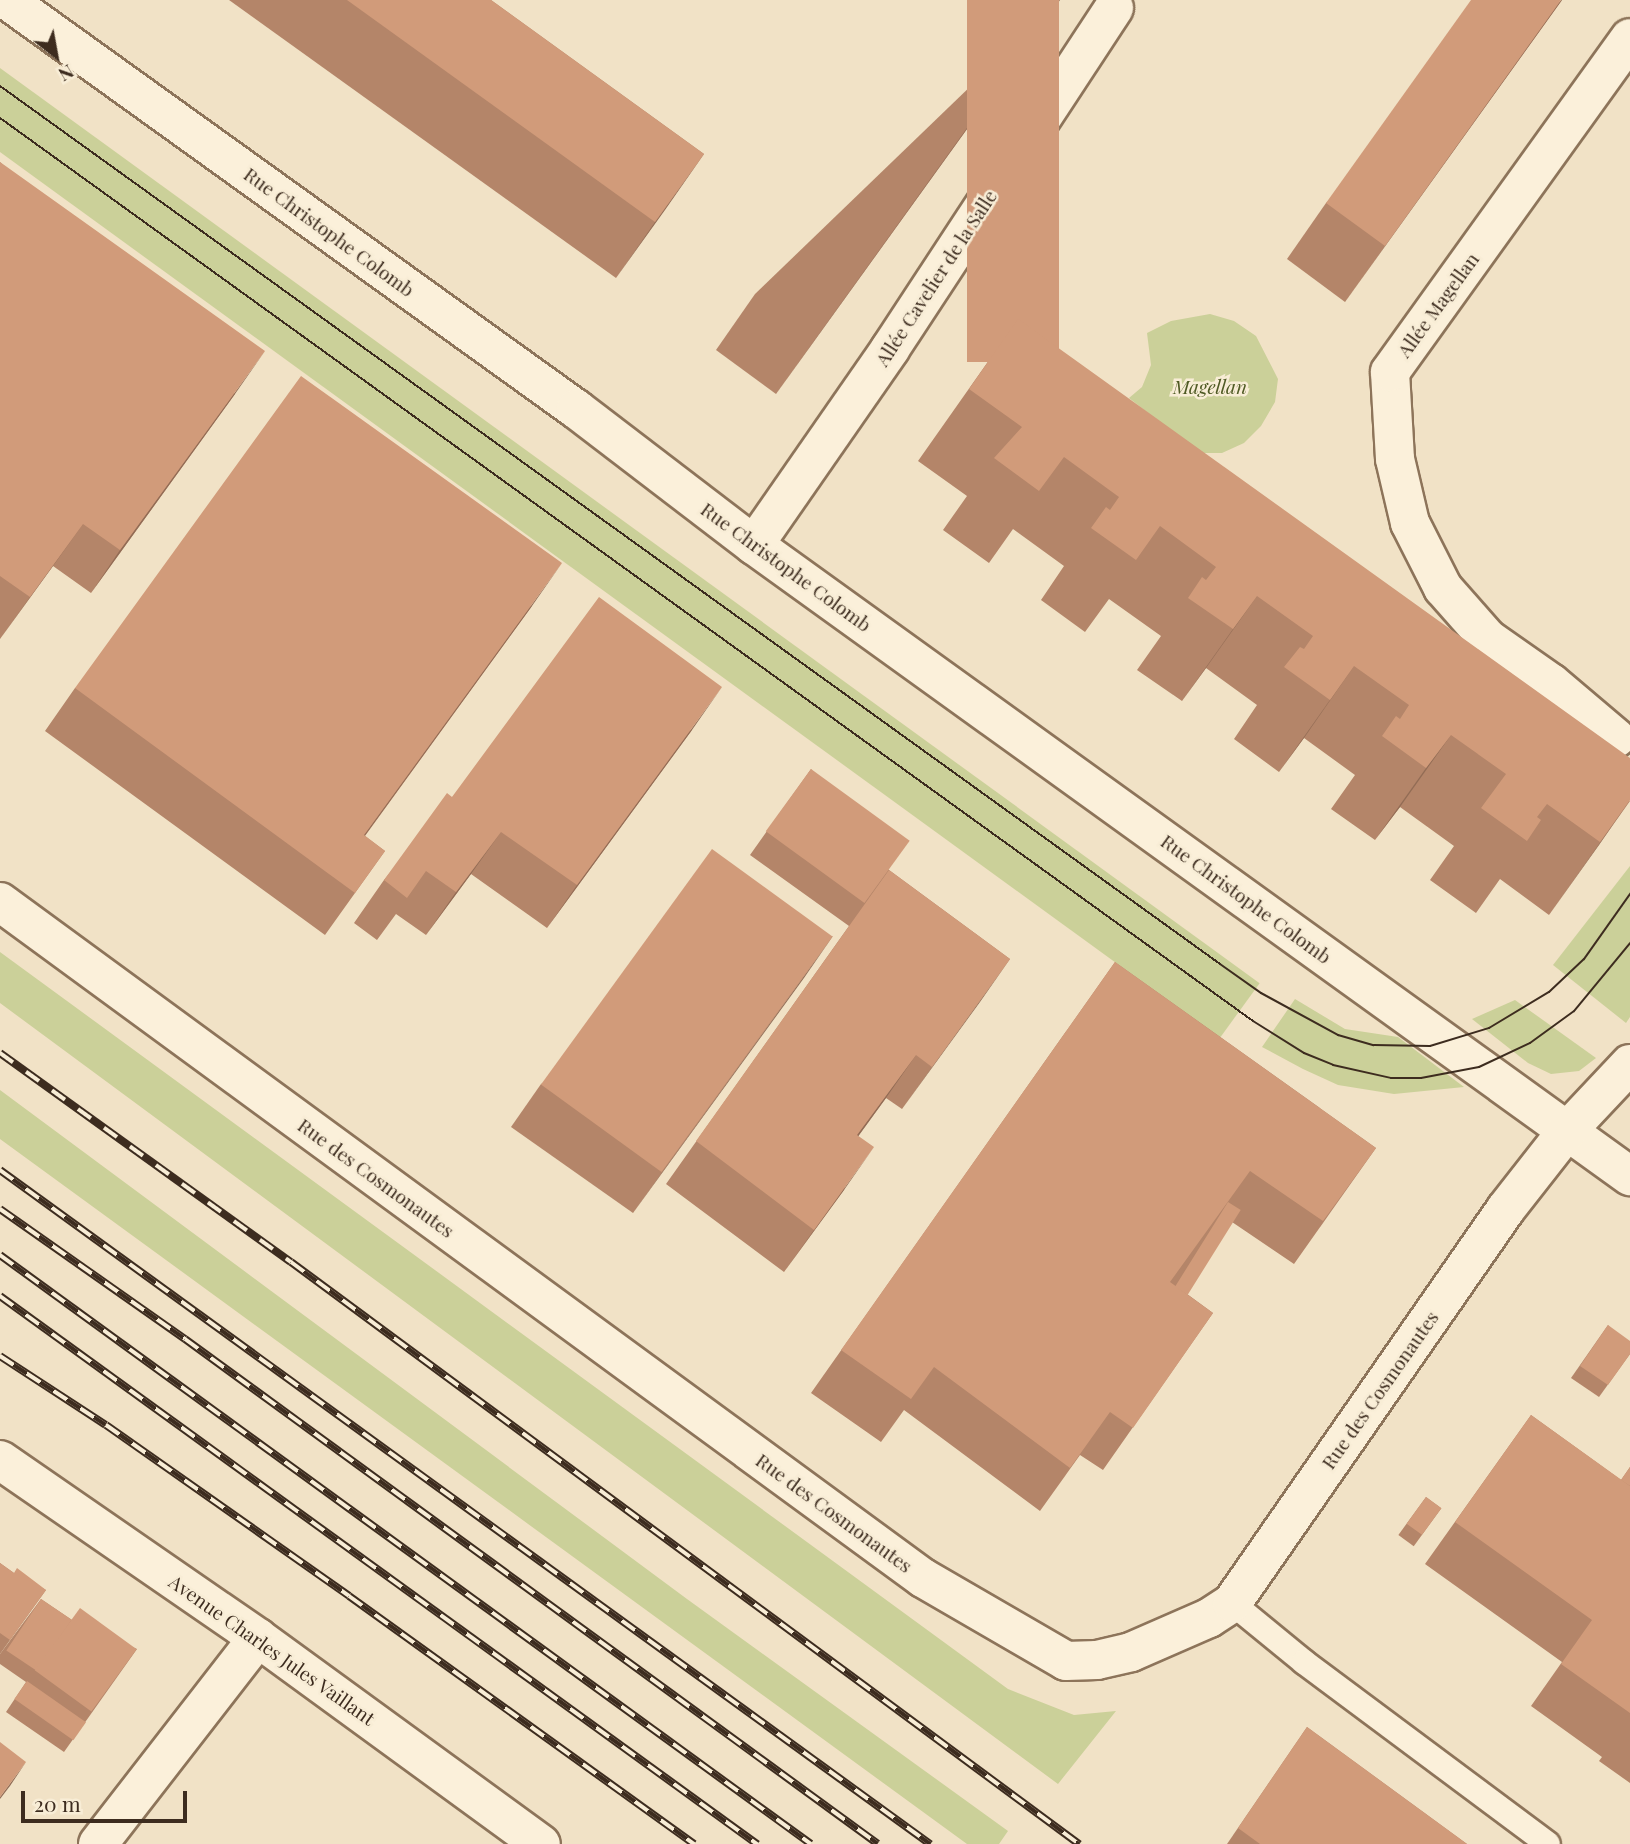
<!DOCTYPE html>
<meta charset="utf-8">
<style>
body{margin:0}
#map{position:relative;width:1630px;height:1844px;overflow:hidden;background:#f1e2c6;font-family:"Playfair Display",serif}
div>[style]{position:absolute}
.green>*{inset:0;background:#cbd099;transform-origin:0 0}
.roads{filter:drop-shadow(2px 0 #8d745a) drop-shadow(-2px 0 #8d745a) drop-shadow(0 2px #8d745a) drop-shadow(0 -2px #8d745a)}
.service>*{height:24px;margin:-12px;padding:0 12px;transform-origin:12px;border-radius:12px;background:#fbf0da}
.minor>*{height:38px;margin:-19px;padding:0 19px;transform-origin:19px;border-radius:19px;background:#fbf0da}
.tram>*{height:2px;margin:-1px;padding:0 1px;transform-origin:1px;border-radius:1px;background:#3d2c1f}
.rail>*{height:8px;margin-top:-4px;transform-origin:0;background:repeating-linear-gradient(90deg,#f8edd6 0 16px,#3d2c1f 0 32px);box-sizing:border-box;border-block:2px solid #3d2c1f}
.wall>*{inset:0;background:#b48569;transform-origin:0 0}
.shaded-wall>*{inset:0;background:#926c55}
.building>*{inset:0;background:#d19b7a;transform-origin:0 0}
span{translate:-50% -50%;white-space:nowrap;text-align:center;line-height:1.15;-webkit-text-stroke:5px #f8edd6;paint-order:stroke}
.street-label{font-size:19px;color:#3d2c1f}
.park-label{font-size:19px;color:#4f5a24;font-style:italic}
.north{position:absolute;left:21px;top:21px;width:70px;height:70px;-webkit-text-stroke:5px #f8edd6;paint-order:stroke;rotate:149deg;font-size:19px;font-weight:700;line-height:28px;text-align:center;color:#3d2c1f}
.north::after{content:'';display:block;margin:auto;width:24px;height:32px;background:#3d2c1f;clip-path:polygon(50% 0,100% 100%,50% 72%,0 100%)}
.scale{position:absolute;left:21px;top:1791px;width:166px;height:32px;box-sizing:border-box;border:4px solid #3d2c1f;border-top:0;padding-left:9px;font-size:21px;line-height:24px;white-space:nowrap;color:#3d2c1f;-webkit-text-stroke:5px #f8edd6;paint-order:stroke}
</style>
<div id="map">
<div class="green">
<div style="left:0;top:68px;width:1557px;height:68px;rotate:36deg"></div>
<div style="clip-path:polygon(1210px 314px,1234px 321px,1256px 336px,1278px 379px,1275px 402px,1261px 426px,1244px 443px,1222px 453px,1199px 453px,1129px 398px,1142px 387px,1151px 365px,1147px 333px,1171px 321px)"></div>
<div style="clip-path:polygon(1630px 866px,1630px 1017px,1626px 1023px,1553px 965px)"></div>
<div style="clip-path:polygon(0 952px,1008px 1689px,1074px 1715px,1116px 1711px,1058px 1784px,0 1003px)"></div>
<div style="clip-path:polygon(1295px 999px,1345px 1029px,1398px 1037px,1464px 1087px,1394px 1094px,1338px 1085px,1303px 1069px,1262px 1047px)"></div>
<div style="clip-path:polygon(1515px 1000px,1596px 1058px,1579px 1071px,1551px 1074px,1528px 1063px,1472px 1019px)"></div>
<div style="clip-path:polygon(0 1090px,687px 1599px,1008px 1831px,999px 1844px,967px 1844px,0 1139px)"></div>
</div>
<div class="roads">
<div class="service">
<div style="left:1232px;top:1603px;width:93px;rotate:39.3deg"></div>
<div style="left:1304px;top:1662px;width:304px;rotate:36.7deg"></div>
</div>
<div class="minor">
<div style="left:7px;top:0;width:701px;rotate:35.71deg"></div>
<div style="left:576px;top:409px;width:224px;rotate:37.4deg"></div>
<div style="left:754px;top:545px;width:1080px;rotate:35.77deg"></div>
<div style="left:754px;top:545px;width:239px;rotate:-55.2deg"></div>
<div style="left:890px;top:349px;width:408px;rotate:-56.7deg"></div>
<div style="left:1616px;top:738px;width:85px;rotate:-139.8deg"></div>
<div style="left:1551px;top:683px;width:77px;rotate:-145.1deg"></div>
<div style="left:1488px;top:639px;width:68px;rotate:-131.4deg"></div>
<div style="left:1443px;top:588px;width:73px;rotate:-116.9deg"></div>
<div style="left:1410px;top:523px;width:66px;rotate:-103.2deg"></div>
<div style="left:1395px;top:459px;width:87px;rotate:-93.3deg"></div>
<div style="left:1390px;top:372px;width:411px;rotate:-54.3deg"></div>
<div style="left:0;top:902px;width:1144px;rotate:36.22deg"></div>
<div style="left:923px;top:1578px;width:165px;rotate:30.1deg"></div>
<div style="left:1066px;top:1661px;width:31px;rotate:-2deg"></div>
<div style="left:1097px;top:1660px;width:35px;rotate:-13deg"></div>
<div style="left:1131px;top:1652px;width:85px;rotate:-23.6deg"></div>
<div style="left:1209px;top:1618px;width:27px;rotate:-33deg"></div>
<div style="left:1232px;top:1603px;width:479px;rotate:-55.2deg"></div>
<div style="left:1505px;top:1210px;width:100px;rotate:-51.9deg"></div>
<div style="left:1567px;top:1131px;width:92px;rotate:-46.8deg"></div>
<div style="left:0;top:1460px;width:313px;rotate:34.6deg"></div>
<div style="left:258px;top:1638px;width:350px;rotate:36.1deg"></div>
<div style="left:98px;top:1844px;width:261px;rotate:-52.2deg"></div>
</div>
</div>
<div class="tram">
<div style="left:0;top:86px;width:1503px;rotate:35.74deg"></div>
<div style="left:1220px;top:964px;width:50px;rotate:35.3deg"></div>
<div style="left:1261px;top:993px;width:88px;rotate:28.6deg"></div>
<div style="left:1338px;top:1035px;width:37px;rotate:16deg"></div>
<div style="left:1374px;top:1045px;width:56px;rotate:1deg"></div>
<div style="left:1430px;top:1046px;width:62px;rotate:-17deg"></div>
<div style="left:1489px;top:1028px;width:70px;rotate:-31deg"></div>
<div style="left:1549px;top:992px;width:48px;rotate:-43.3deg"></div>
<div style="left:1584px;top:959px;width:80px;rotate:-54.7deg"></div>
<div style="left:0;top:118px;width:1544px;rotate:35.78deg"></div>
<div style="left:1253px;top:1021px;width:60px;rotate:32.1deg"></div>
<div style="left:1304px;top:1053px;width:31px;rotate:22deg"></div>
<div style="left:1333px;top:1065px;width:59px;rotate:12.6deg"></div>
<div style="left:1391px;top:1078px;width:30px"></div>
<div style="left:1421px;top:1078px;width:59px;rotate:-10.7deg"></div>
<div style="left:1479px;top:1067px;width:56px;rotate:-25.2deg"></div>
<div style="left:1530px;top:1043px;width:54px;rotate:-36deg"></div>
<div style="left:1574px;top:1011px;width:88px;rotate:-50.5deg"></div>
</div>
<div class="rail">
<div style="left:0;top:1053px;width:358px;rotate:35.7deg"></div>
<div style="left:291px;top:1262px;width:980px;rotate:36.45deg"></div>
<div style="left:0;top:1170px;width:1149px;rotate:35.93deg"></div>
<div style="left:0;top:1209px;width:226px;rotate:35.1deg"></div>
<div style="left:185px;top:1339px;width:857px;rotate:36.08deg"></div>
<div style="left:0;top:1255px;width:1002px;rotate:35.99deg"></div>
<div style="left:0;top:1296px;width:935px;rotate:35.9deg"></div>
<div style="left:0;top:1356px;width:126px;rotate:33.1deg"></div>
<div style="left:106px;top:1425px;width:297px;rotate:35.1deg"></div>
<div style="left:349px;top:1596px;width:425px;rotate:35.7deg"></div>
</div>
<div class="wall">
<div style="clip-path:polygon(229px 0,491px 0,704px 154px,616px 278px)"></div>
<div style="clip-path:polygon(1060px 0,776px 394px,716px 350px,755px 294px)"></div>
<div style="clip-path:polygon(1562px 0,1345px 302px,1287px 259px,1326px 203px)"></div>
<div style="clip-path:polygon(0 162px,235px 394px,91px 593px,53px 566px,0 639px)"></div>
<div style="clip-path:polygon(1018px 319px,1630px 801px,1549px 915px,1500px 879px,1476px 913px,1430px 880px,1454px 846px,1400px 807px,1375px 840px,1331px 809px,1355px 775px,1304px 738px,1279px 772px,1234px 739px,1257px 705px,1206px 668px,1182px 701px,1137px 670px,1161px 636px,1109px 599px,1085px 632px,1041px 600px,1064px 566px,1013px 529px,989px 563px,943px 530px,967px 496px,918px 461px)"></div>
<div style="clip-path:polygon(532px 606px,365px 836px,385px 851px,325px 935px,45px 731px,75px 688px)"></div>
<div style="clip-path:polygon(692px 730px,547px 928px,471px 874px,426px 935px,396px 914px,377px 940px,354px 923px,384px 880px,452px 797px)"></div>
<div style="clip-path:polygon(811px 769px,889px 870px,1010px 959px,902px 1109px,886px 1098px,858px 1136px,844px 1190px,784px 1272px,666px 1184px,849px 926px,750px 855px)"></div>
<div style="clip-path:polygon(833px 936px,633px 1213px,511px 1127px,541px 1084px)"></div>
<div style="clip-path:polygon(1115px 962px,1376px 1148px,1294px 1264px,1232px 1222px,1183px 1291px,1213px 1313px,1103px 1470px,1080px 1455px,1040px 1511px,904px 1410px,881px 1442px,811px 1393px)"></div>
<div style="clip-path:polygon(1608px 1325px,1630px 1354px,1599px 1397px,1571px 1378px)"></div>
<div style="clip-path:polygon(1531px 1415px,1621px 1480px,1630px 1467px,1630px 1783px,1599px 1761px,1602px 1757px,1531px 1706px,1562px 1662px,1425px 1564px)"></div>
<div style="left:1426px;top:1497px;width:19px;height:47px;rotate:36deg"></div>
<div style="clip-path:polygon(0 1563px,14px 1573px,46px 1590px,0 1654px)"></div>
<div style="clip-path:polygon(41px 1599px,72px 1620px,137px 1649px,64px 1752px,6px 1712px,28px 1679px,26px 1682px,0 1664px,0 1654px)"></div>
<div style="clip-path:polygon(1307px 1727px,1467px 1844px,1227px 1844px)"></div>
</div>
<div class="shaded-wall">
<div style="clip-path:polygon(1059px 0,1060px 0,776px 394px,816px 338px)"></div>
<div style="clip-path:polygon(1561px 0,1562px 0,1345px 302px,1385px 246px)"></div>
<div style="clip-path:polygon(704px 154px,665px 210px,616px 278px,655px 222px)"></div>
<div style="clip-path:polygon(265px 351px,235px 394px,91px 593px,120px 550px)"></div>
<div style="clip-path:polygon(83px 524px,53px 566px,0 639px,30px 597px)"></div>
<div style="clip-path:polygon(562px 563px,532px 606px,334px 878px,364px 835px)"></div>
<div style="clip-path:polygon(1257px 596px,1206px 668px,1182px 701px,1233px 629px)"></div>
<div style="clip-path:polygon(1354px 666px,1304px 738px,1279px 772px)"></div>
<div style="clip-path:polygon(722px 687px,692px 730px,547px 928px,577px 885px)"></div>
<div style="clip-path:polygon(1451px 735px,1400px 807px,1375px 840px,1426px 768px)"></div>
<div style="clip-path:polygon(1630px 800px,1599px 845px,1549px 915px)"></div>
<div style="clip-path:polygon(501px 832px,471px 874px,426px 935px,456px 892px)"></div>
<div style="clip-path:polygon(833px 936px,804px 978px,633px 1213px,663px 1171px)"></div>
<div style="clip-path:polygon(1010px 959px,980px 1002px,902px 1109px,932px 1067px)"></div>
<div style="clip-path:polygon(916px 1055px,886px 1098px,828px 1178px,857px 1135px)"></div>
<div style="clip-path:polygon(874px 1147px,844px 1190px,784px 1272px,814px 1230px)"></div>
<div style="clip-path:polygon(26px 1762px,10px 1786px,0 1799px,0 1797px)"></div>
</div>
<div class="building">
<div style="clip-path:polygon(347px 0,491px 0,704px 154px,655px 222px)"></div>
<div style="left:967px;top:0;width:92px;height:362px"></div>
<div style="clip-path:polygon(1471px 0,1561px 0,1385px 246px,1326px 203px)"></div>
<div style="clip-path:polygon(0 162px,265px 351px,120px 550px,83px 524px,30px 597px,0 576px)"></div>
<div style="clip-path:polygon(1018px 319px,1630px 758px,1630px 800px,1600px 842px,1547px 804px,1537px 817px,1541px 820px,1527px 841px,1481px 808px,1506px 774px,1451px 735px,1426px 768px,1382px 736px,1396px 716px,1400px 719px,1409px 705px,1354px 666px,1330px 700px,1284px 667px,1300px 647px,1304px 649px,1313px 636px,1257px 596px,1233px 629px,1188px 598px,1202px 577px,1206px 580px,1216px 567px,1160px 526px,1136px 560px,1091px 528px,1106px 507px,1110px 510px,1119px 497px,1064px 457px,1039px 491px,994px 458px,1022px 427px,969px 389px)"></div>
<div style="clip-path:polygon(301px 376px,562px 563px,364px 835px,385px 851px,355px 893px,75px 688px)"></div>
<div style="clip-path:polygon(599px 597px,722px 687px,577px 885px,501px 832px,456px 892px,426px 871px,407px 898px,384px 880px,447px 793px,452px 797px)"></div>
<div style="left:811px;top:769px;width:122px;height:77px;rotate:36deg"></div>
<div style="left:712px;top:849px;width:149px;height:291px;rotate:36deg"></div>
<div style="clip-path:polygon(889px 870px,1010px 959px,932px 1067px,916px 1055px,857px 1135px,874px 1147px,814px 1230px,696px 1141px)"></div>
<div style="clip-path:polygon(1115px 962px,1376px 1148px,1323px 1221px,1250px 1171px,1170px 1282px,1213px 1313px,1133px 1428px,1110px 1412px,1070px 1468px,934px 1367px,911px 1399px,841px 1350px)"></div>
<div style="left:1228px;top:1202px;width:15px;height:100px;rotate:32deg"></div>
<div style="clip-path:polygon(1608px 1325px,1630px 1341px,1630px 1354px,1608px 1385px,1580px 1366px)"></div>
<div style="clip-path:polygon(1531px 1415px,1630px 1486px,1630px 1713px,1561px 1664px,1592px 1620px,1455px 1522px)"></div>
<div style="clip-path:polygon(1630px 1467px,1630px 1486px,1621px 1480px)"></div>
<div style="left:1426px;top:1497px;width:19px;height:33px;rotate:36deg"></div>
<div style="clip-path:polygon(0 1563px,14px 1573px,17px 1568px,46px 1590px,10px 1640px,0 1633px)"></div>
<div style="left:41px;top:1599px;width:37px;height:62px;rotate:34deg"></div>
<div style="left:80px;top:1608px;width:70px;height:77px;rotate:36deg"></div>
<div style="left:27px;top:1681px;width:72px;height:22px;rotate:35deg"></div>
<div style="clip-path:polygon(1307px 1727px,1467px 1844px,1260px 1844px,1238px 1828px)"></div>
<div style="clip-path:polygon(0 1742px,26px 1762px,0 1797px)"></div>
</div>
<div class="street-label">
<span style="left:329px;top:232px;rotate:36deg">Rue Christophe Colomb</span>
<span style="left:936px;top:278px;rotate:-57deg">Allée Cavelier de la Salle</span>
<span style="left:1438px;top:305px;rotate:-54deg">Allée Magellan</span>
<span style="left:786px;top:567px;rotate:36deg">Rue Christophe Colomb</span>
<span style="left:1246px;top:899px;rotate:36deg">Rue Christophe Colomb</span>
<span style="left:376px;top:1178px;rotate:36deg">Rue des Cosmonautes</span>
<span style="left:1380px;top:1390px;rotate:-55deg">Rue des Cosmonautes</span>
<span style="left:834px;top:1513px;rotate:36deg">Rue des Cosmonautes</span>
<span style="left:272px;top:1650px;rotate:35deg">Avenue Charles Jules Vaillant</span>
</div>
<div class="park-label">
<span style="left:1210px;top:387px">Magellan</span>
</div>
<div class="north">N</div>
<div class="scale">20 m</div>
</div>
